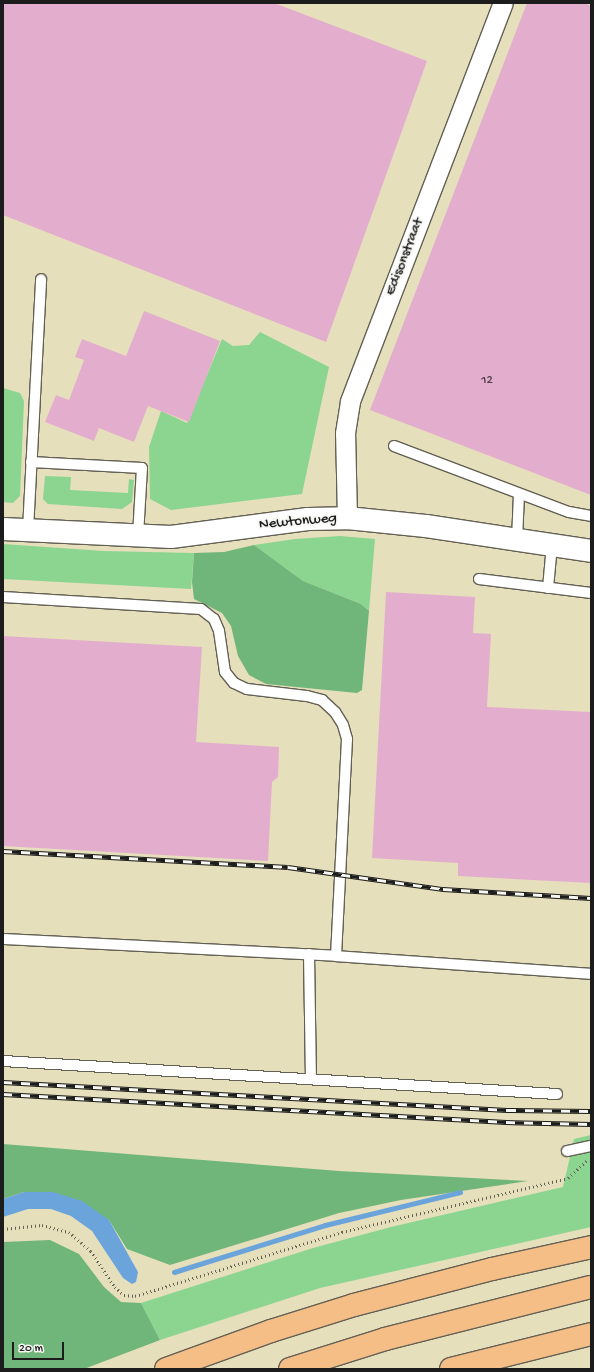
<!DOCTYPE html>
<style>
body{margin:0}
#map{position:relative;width:594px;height:1372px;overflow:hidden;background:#e6dfbb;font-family:"Gochi Hand",sans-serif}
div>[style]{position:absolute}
.green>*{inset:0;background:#8bd590}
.forest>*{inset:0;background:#70b67a}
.water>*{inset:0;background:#6aa4da}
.stream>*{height:5px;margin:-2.5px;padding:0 2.5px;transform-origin:2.5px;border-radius:2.5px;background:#6aa4da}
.building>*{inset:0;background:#e3aecd}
.path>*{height:2.5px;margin-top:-1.25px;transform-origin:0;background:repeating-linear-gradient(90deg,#636054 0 1px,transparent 0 4px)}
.roads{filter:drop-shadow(1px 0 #636054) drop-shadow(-1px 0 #636054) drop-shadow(0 1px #636054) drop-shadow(0 -1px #636054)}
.service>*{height:10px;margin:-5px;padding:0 5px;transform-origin:5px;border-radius:5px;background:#fff}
.minor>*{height:19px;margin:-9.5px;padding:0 9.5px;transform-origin:9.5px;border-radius:9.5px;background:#fff}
.tertiary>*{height:22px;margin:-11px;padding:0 11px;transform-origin:11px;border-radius:11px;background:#fff}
.motorway>*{height:22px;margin:-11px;padding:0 11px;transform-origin:11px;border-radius:11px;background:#f6be87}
.rail>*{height:4.5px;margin-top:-2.25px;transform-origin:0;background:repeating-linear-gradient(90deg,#f6f6f2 0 9px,#1c1c1c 0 18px);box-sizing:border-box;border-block:1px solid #1c1c1c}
span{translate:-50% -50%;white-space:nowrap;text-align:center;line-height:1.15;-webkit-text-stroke:3.5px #f6f6f2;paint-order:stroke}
.number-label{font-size:13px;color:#4e4048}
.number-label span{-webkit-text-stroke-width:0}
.street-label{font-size:15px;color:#1c1c1c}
.frame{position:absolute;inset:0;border:4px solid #1c1c1c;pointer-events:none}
.scale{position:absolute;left:12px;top:1342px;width:52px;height:18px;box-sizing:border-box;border:2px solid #1c1c1c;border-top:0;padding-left:5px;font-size:12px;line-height:14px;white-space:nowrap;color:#1c1c1c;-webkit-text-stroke:3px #f6f6f2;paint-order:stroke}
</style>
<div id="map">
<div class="green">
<div style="clip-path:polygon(260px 332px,329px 367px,302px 494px,171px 510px,150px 499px,149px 447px,161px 411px,187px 423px,222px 339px,233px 346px,249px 345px)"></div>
<div style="clip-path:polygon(3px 388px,20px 393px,24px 401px,20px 496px,13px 503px,3px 502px)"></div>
<div style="clip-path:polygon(45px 476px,71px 477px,70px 490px,128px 493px,129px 479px,134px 480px,132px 502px,122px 509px,48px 504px,43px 499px)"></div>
<div style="clip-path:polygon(340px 536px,375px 539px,369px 611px,361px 604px,303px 581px,254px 545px,295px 539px)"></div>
<div style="clip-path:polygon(3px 544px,104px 551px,194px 553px,191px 589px,3px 579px)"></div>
<div style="clip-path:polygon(591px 1135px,591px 1227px,320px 1288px,160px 1340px,141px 1303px,313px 1248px,391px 1227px,563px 1187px,574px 1139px)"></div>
</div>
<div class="forest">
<div style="clip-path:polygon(254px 545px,303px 581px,361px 604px,369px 611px,362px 690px,357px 693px,266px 684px,249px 675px,238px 656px,231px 626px,222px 613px,194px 599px,192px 582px,194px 553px,224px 552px)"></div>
<div style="clip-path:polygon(3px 1144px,339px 1171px,528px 1181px,401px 1200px,339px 1213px,170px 1265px,127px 1249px,109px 1220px,24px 1192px,3px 1199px)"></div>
<div style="clip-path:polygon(50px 1240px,79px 1254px,104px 1287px,121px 1302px,141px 1303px,160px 1340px,84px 1369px,3px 1369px,3px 1242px)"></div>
</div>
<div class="water">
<div style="clip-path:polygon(24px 1192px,53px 1192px,82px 1201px,109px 1220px,138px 1272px,136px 1282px,132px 1284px,123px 1278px,92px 1231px,71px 1216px,51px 1209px,28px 1209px,3px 1217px,3px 1199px)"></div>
</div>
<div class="stream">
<div style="left:174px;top:1272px;width:158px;rotate:-17.3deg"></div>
<div style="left:325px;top:1225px;width:139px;rotate:-13.7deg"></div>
</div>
<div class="building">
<div style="clip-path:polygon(3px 3px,274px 3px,427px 61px,326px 342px,3px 215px)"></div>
<div style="clip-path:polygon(527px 3px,584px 3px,591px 6px,591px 495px,370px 410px)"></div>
<div style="clip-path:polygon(144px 311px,220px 341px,189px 422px,148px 406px,134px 442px,99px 428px,94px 441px,45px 422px,56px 395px,69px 400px,84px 360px,75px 357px,82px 339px,126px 356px)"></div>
<div style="clip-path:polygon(386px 592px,475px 597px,473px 633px,491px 634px,487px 707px,591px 712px,591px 883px,458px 876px,458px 863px,372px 858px)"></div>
<div style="clip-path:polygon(3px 636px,202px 647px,196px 742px,279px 747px,278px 777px,272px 782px,268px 861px,3px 846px)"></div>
</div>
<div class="path">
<div style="left:3px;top:1229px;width:39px;rotate:-6deg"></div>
<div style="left:42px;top:1225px;width:28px;rotate:15deg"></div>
<div style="left:69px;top:1232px;width:29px;rotate:41deg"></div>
<div style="left:91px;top:1251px;width:43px;rotate:56.3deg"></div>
<div style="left:115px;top:1287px;width:12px;rotate:42deg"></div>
<div style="left:124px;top:1295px;width:11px;rotate:5deg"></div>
<div style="left:135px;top:1296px;width:217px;rotate:-17.2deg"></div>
<div style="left:342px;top:1232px;width:232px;rotate:-13.4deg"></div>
<div style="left:568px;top:1178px;width:25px;rotate:-43deg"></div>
</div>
<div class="roads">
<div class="service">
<div style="left:394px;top:446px;width:187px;rotate:20.7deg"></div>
<div style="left:569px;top:512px;width:22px;rotate:10deg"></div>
<div style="left:31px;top:462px;width:111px;rotate:3.1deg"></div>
<div style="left:142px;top:468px;width:67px;rotate:93.4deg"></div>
<div style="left:28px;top:530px;width:251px;rotate:-87deg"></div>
<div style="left:517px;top:540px;width:46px;rotate:-87.5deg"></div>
<div style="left:479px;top:579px;width:113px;rotate:7.1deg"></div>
<div style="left:548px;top:588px;width:43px;rotate:-84.7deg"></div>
<div style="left:3px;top:597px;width:198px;rotate:3.5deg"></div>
<div style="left:201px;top:609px;width:16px;rotate:38deg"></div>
<div style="left:214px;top:619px;width:13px;rotate:67deg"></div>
<div style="left:219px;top:631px;width:41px;rotate:81.7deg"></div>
<div style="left:225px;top:672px;width:14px;rotate:51deg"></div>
<div style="left:234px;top:683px;width:14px;rotate:25deg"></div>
<div style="left:247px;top:689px;width:60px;rotate:6.7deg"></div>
<div style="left:307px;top:696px;width:16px;rotate:15deg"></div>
<div style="left:322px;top:700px;width:18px;rotate:43deg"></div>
<div style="left:335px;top:712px;width:15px;rotate:58deg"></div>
<div style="left:343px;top:725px;width:15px;rotate:74deg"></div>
<div style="left:347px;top:739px;width:217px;rotate:92.9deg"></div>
<div style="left:3px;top:939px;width:333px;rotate:2.9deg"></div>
<div style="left:336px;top:956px;width:256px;rotate:4deg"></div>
<div style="left:309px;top:954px;width:125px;rotate:89.1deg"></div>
<div style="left:3px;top:1061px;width:555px;rotate:3.41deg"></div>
<div style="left:567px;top:1151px;width:25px;rotate:-12deg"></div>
</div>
<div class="minor">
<div style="left:347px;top:518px;width:85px;rotate:-91.3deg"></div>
<div style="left:345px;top:433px;width:32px;rotate:-81deg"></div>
<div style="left:350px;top:401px;width:426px;rotate:-69deg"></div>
</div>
<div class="tertiary">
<div style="left:3px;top:529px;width:168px;rotate:2.7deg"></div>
<div style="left:171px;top:537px;width:138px;rotate:-7.5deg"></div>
<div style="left:308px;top:519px;width:39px;rotate:-1deg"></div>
<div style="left:347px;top:518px;width:79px;rotate:5.8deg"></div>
<div style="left:426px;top:526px;width:167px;rotate:8.6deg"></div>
</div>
<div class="motorway">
<div style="left:166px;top:1369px;width:112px;rotate:-19.9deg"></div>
<div style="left:271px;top:1331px;width:87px;rotate:-17.4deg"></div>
<div style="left:354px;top:1305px;width:143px;rotate:-14.6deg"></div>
<div style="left:492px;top:1269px;width:101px;rotate:-12.5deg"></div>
<div style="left:290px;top:1369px;width:100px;rotate:-17.5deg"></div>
<div style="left:385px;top:1339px;width:212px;rotate:-14.2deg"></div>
<div style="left:451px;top:1369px;width:144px;rotate:-14deg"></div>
</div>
</div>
<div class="rail">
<div style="left:3px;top:851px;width:285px;rotate:3.2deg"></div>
<div style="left:288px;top:867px;width:157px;rotate:8.1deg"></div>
<div style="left:443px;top:889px;width:148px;rotate:3.5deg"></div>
<div style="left:3px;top:1082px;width:505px;rotate:3.18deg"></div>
<div style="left:507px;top:1110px;width:84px;rotate:0.7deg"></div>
<div style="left:3px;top:1094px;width:504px;rotate:3.19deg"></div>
<div style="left:506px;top:1122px;width:85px;rotate:1.3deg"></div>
</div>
<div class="number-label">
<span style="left:487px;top:381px">12</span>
</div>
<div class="street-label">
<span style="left:405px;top:257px;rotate:-69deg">Edisonstraat</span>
<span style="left:298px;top:522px;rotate:-5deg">Newtonweg</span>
</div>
<div class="frame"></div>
<div class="scale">20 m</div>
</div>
